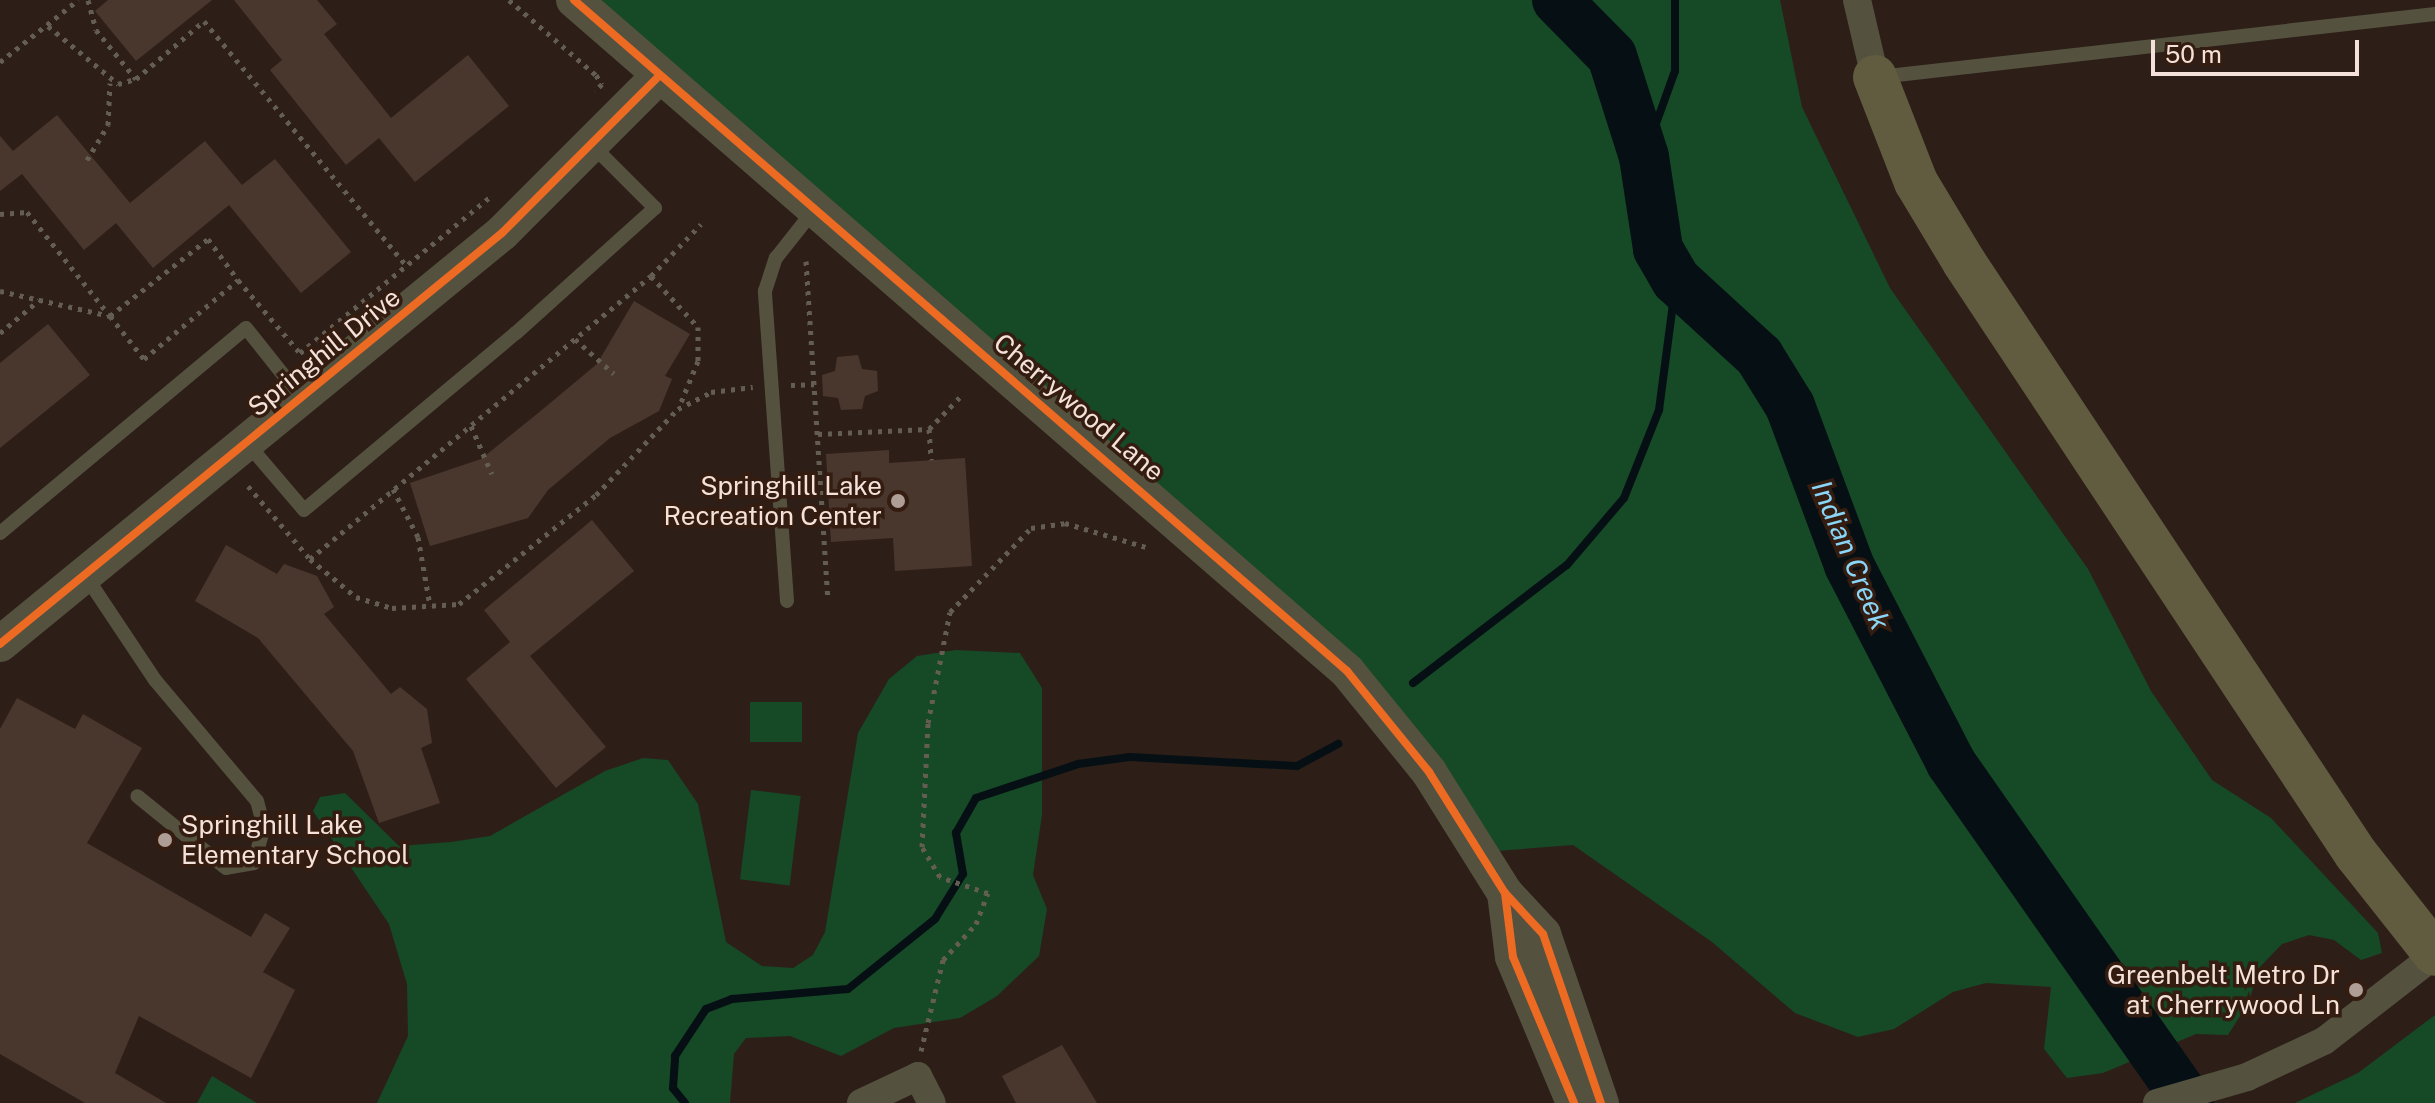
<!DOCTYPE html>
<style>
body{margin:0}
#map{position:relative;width:2435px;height:1103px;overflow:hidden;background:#2d1f18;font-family:"Public Sans",sans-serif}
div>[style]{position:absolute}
.green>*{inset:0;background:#164926;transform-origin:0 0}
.stream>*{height:8px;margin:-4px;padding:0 4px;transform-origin:4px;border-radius:4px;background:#061014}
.river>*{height:50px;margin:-25px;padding:0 25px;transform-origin:25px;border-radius:25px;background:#061014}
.building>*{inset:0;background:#49372d}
.path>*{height:5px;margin-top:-2.5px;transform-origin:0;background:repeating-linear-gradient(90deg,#635e51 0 4px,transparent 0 10px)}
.service>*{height:14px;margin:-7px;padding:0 7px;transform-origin:7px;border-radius:7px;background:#54523f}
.minor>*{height:28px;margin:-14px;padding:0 14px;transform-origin:14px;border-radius:14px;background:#54523f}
.tertiary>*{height:36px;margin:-18px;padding:0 18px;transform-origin:18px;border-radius:18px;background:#54523f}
.motorway>*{height:44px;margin:-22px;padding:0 22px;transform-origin:22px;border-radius:22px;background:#615c3f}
.cycleway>*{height:8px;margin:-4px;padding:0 4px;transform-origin:4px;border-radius:4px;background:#ed6a23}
.dots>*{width:22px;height:22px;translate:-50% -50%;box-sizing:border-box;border:4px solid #351c10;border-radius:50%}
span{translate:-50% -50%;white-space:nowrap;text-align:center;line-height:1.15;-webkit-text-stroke:7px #351c10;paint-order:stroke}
.street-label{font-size:26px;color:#f4e2da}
.poi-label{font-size:26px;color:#f4e2da}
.right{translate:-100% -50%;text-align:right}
.left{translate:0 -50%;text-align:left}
.water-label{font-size:28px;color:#8ad6f8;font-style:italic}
.scale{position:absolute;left:2151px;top:40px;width:208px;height:36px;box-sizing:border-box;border:4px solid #f4e2da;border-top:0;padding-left:10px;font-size:24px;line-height:28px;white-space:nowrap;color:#f4e2da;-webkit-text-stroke:6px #351c10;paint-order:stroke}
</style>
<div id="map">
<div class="green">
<div style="clip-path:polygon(574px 0,1780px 0,1802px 107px,1890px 288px,2088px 569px,2151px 691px,2212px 780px,2271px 818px,2378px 933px,2382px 953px,2361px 960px,2334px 940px,2309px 935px,2282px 944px,2258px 969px,2249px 1002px,2228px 1035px,2196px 1034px,2103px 1073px,2067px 1078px,2044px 1049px,2051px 987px,1986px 983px,1953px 992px,1894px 1029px,1858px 1037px,1795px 1013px,1712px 942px,1573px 845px,1484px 852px,1381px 711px)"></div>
<div style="clip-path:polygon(956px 650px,1020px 653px,1042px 688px,1042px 815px,1033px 875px,1047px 909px,1039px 956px,997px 996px,960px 1018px,894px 1028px,841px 1056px,790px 1036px,746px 1038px,734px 1054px,730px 1103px,377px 1103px,408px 1036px,407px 984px,389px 924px,313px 811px,320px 797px,345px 793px,399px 846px,451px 842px,490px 836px,605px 771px,643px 758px,668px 760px,698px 804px,726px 942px,762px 966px,793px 968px,813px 955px,825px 932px,858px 733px,889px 679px,917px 656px)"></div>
<div style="left:750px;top:702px;width:52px;height:40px"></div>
<div style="left:751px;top:790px;width:50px;height:90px;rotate:7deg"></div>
<div style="clip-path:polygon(2435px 1015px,2435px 1103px,2295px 1103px,2358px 1073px)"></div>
<div style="clip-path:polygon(212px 1076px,257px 1103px,197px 1103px)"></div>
</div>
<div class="stream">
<div style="left:1644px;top:157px;width:91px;rotate:-70.2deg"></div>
<div style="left:1675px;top:71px;width:71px;rotate:-90deg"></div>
<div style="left:1413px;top:683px;width:194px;rotate:-37.5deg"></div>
<div style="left:1567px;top:565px;width:88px;rotate:-49.6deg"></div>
<div style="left:1624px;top:498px;width:95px;rotate:-68.3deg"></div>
<div style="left:1659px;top:410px;width:131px;rotate:-82.5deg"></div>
<div style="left:685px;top:1103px;width:19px;rotate:-129deg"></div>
<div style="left:673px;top:1088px;width:32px;rotate:-86deg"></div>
<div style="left:675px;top:1056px;width:56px;rotate:-56.6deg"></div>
<div style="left:706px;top:1009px;width:28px;rotate:-21deg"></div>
<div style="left:732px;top:999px;width:116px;rotate:-4.9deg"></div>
<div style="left:848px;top:989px;width:112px;rotate:-38.8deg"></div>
<div style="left:935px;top:919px;width:53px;rotate:-58.1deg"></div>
<div style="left:963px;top:874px;width:42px;rotate:-99.7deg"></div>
<div style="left:956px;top:833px;width:40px;rotate:-60.3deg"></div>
<div style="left:976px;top:798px;width:108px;rotate:-18.4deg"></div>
<div style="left:1078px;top:764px;width:52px;rotate:-7.7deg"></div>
<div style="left:1130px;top:757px;width:167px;rotate:3.1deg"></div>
<div style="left:1297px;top:766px;width:47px;rotate:-28.2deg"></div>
</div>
<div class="river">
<div style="left:1557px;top:0;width:78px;rotate:45.5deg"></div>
<div style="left:1612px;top:56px;width:106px;rotate:72.4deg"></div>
<div style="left:1644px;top:157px;width:93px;rotate:81.3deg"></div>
<div style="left:1658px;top:249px;width:36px;rotate:60deg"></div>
<div style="left:1676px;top:280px;width:113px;rotate:42.5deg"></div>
<div style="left:1759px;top:356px;width:59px;rotate:58.2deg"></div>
<div style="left:1790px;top:406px;width:170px;rotate:69.6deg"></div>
<div style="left:1849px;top:565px;width:223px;rotate:62.7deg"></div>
<div style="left:1951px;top:763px;width:415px;rotate:55deg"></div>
</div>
<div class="building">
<div style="clip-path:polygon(108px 0,212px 0,136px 61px,95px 11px)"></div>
<div style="clip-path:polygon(234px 0,317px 0,337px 24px,324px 34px,391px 118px,468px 55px,509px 106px,415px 182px,379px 138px,346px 165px,270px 70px,282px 60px)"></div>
<div style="clip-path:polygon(57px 115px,130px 203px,205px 141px,242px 185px,275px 159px,351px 252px,301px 293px,229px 205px,153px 268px,116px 223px,84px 250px,22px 174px,0 191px,0 136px,13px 151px)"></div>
<div style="clip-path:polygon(634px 301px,690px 334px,665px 376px,672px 379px,659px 411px,610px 438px,548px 490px,528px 518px,430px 546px,410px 483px,481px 459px,537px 414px,597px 364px)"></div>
<div style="clip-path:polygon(48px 324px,90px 375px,0 448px,0 363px)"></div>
<div style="clip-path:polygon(858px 355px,862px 369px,877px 371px,878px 391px,865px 396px,862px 409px,841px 410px,838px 398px,823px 396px,822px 375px,835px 371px,837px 357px)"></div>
<div style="clip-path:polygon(889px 450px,889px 463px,965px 458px,972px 566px,895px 571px,893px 538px,831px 542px,826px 454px)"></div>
<div style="clip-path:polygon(592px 520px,634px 571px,530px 656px,606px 747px,556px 788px,466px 679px,510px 642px,484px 610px)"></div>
<div style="clip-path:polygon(226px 545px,277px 574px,284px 564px,317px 576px,334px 607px,324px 614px,391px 694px,400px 687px,427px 709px,432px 743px,421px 748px,440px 803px,379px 823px,353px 751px,258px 638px,195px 601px)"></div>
<div style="clip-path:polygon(17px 698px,75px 729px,83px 714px,142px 748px,87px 843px,251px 937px,265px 913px,290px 928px,263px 972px,295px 990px,251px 1078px,139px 1016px,115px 1073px,166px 1103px,85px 1103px,0 1054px,0 729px)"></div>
<div style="clip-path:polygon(1062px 1045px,1097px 1103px,1016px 1103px,1002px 1076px)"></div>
</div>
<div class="path">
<div style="left:88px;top:0;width:31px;rotate:75deg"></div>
<div style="left:96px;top:30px;width:63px;rotate:50.8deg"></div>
<div style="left:509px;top:0;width:115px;rotate:40.8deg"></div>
<div style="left:596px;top:75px;width:11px;rotate:56deg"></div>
<div style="left:602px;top:84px;width:10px;rotate:135deg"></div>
<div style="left:48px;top:26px;width:91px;rotate:39.6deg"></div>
<div style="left:118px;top:84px;width:19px;rotate:-16deg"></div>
<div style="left:136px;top:79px;width:89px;rotate:-40.5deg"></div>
<div style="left:204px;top:21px;width:318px;rotate:50.4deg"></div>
<div style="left:0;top:62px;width:100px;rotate:-38.5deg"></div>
<div style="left:87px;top:160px;width:41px;rotate:-59deg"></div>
<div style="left:108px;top:125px;width:42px;rotate:-87.3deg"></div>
<div style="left:0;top:214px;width:27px;rotate:-4deg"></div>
<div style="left:27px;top:212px;width:133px;rotate:51.4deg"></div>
<div style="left:110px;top:316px;width:125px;rotate:-38.2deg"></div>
<div style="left:208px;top:239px;width:51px;rotate:53.8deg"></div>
<div style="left:806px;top:261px;width:339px;rotate:86.3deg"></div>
<div style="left:651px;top:276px;width:69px;rotate:47.3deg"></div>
<div style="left:698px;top:327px;width:34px;rotate:90deg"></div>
<div style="left:698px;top:361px;width:50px;rotate:112.4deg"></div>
<div style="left:0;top:291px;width:113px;rotate:12.8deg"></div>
<div style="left:110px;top:316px;width:55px;rotate:51.7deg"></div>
<div style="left:144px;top:359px;width:123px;rotate:-40deg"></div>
<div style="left:238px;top:280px;width:96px;rotate:49.7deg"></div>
<div style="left:300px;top:353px;width:246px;rotate:-39.4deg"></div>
<div style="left:0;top:333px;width:51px;rotate:-40.2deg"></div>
<div style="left:575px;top:339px;width:52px;rotate:41.9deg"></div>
<div style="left:791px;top:385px;width:23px;rotate:-2deg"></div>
<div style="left:471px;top:426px;width:52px;rotate:66.4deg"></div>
<div style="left:929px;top:429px;width:31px;rotate:86deg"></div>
<div style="left:818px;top:434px;width:111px;rotate:-2.6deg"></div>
<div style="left:929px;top:429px;width:46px;rotate:-45.9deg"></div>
<div style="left:248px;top:486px;width:96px;rotate:49.7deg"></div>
<div style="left:310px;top:559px;width:60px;rotate:39.6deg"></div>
<div style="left:356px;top:597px;width:38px;rotate:17deg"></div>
<div style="left:392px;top:608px;width:67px;rotate:-3.4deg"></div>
<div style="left:459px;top:604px;width:175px;rotate:-38.5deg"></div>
<div style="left:596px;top:495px;width:119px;rotate:-46.4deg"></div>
<div style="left:678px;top:409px;width:37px;rotate:-27deg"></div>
<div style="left:711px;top:392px;width:42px;rotate:-6.8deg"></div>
<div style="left:393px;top:489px;width:54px;rotate:62.5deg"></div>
<div style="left:418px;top:537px;width:70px;rotate:80.1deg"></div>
<div style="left:310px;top:559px;width:443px;rotate:-39.7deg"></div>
<div style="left:651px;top:276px;width:72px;rotate:-46.1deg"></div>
<div style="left:921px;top:1051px;width:94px;rotate:-76.4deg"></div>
<div style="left:943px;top:960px;width:49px;rotate:-47.5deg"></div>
<div style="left:976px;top:924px;width:33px;rotate:-69deg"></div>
<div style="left:988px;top:893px;width:51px;rotate:-161.6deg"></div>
<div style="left:940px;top:877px;width:35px;rotate:-121deg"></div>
<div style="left:922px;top:847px;width:124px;rotate:-87.2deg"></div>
<div style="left:928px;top:723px;width:113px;rotate:-78.8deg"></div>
<div style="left:950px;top:612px;width:117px;rotate:-46deg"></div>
<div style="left:1031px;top:528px;width:34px;rotate:-8deg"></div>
<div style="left:1065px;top:523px;width:84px;rotate:16.5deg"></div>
</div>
<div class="service">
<div style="left:1879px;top:77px;width:560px;rotate:-6.46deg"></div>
<div style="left:246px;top:442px;width:89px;rotate:49.5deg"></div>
<div style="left:304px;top:510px;width:276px;rotate:-39.9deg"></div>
<div style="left:516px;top:333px;width:187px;rotate:-42deg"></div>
<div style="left:655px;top:208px;width:86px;rotate:-135deg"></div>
<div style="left:0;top:533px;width:320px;rotate:-39.8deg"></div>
<div style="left:246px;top:328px;width:87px;rotate:51.5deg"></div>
<div style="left:85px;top:575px;width:126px;rotate:56.3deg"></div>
<div style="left:155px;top:680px;width:158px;rotate:49.9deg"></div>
<div style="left:257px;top:801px;width:27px;rotate:75deg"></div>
<div style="left:264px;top:827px;width:37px;rotate:106deg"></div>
<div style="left:254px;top:863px;width:28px;rotate:170deg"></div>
<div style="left:226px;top:868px;width:114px;rotate:-141deg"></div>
<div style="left:787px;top:601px;width:311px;rotate:-94.1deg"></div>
<div style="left:765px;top:291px;width:35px;rotate:-72deg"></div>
<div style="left:776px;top:258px;width:61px;rotate:-51.6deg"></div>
</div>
<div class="minor">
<div style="left:1857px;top:0;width:79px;rotate:76.8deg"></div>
<div style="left:861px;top:1103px;width:63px;rotate:-25.3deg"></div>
<div style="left:918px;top:1076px;width:30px;rotate:63deg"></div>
<div style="left:2157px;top:1103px;width:94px;rotate:-16.1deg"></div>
<div style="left:2247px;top:1077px;width:85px;rotate:-25.1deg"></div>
<div style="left:2324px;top:1041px;width:140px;rotate:-37.8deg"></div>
</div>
<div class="tertiary">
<div style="left:574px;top:0;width:1024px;rotate:40.96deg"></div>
<div style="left:1347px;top:671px;width:130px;rotate:50.9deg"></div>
<div style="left:1429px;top:772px;width:143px;rotate:57.9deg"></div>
<div style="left:1505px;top:893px;width:56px;rotate:47.2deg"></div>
<div style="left:1543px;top:934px;width:179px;rotate:71.1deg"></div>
<div style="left:0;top:644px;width:649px;rotate:-39.31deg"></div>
<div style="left:502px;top:233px;width:222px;rotate:-45deg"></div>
<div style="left:1505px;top:893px;width:64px;rotate:82.9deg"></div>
<div style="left:1513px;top:957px;width:158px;rotate:67.3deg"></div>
</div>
<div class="motorway">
<div style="left:1875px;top:77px;width:113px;rotate:68.7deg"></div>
<div style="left:1916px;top:182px;width:93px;rotate:59deg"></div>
<div style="left:1964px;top:262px;width:710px;rotate:56.49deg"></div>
<div style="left:2356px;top:854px;width:127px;rotate:51.7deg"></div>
</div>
<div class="cycleway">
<div style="left:574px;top:0;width:1024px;rotate:40.96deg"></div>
<div style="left:1347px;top:671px;width:130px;rotate:50.9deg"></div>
<div style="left:1429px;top:772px;width:143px;rotate:57.9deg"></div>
<div style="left:1505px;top:893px;width:56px;rotate:47.2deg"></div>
<div style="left:1543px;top:934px;width:179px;rotate:71.1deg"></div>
<div style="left:0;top:644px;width:649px;rotate:-39.31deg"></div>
<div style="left:502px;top:233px;width:222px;rotate:-45deg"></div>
<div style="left:1505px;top:893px;width:64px;rotate:82.9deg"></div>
<div style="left:1513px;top:957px;width:158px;rotate:67.3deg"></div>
</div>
<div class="dots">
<div style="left:898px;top:501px;background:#ae9e96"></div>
<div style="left:165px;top:840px;background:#ae9e96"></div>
<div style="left:2356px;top:990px;background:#ae9e96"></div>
</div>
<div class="street-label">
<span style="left:324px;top:352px;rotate:-39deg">Springhill Drive</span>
<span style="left:1079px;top:407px;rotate:40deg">Cherrywood Lane</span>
</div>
<div class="poi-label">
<span class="right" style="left:882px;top:501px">Springhill Lake<br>Recreation Center</span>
<span class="left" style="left:181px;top:840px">Springhill Lake<br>Elementary School</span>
<span class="right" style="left:2340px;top:990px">Greenbelt Metro Dr<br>at Cherrywood Ln</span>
</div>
<div class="water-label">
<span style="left:1851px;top:555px;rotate:67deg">Indian Creek</span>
</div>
<div class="scale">50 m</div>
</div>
